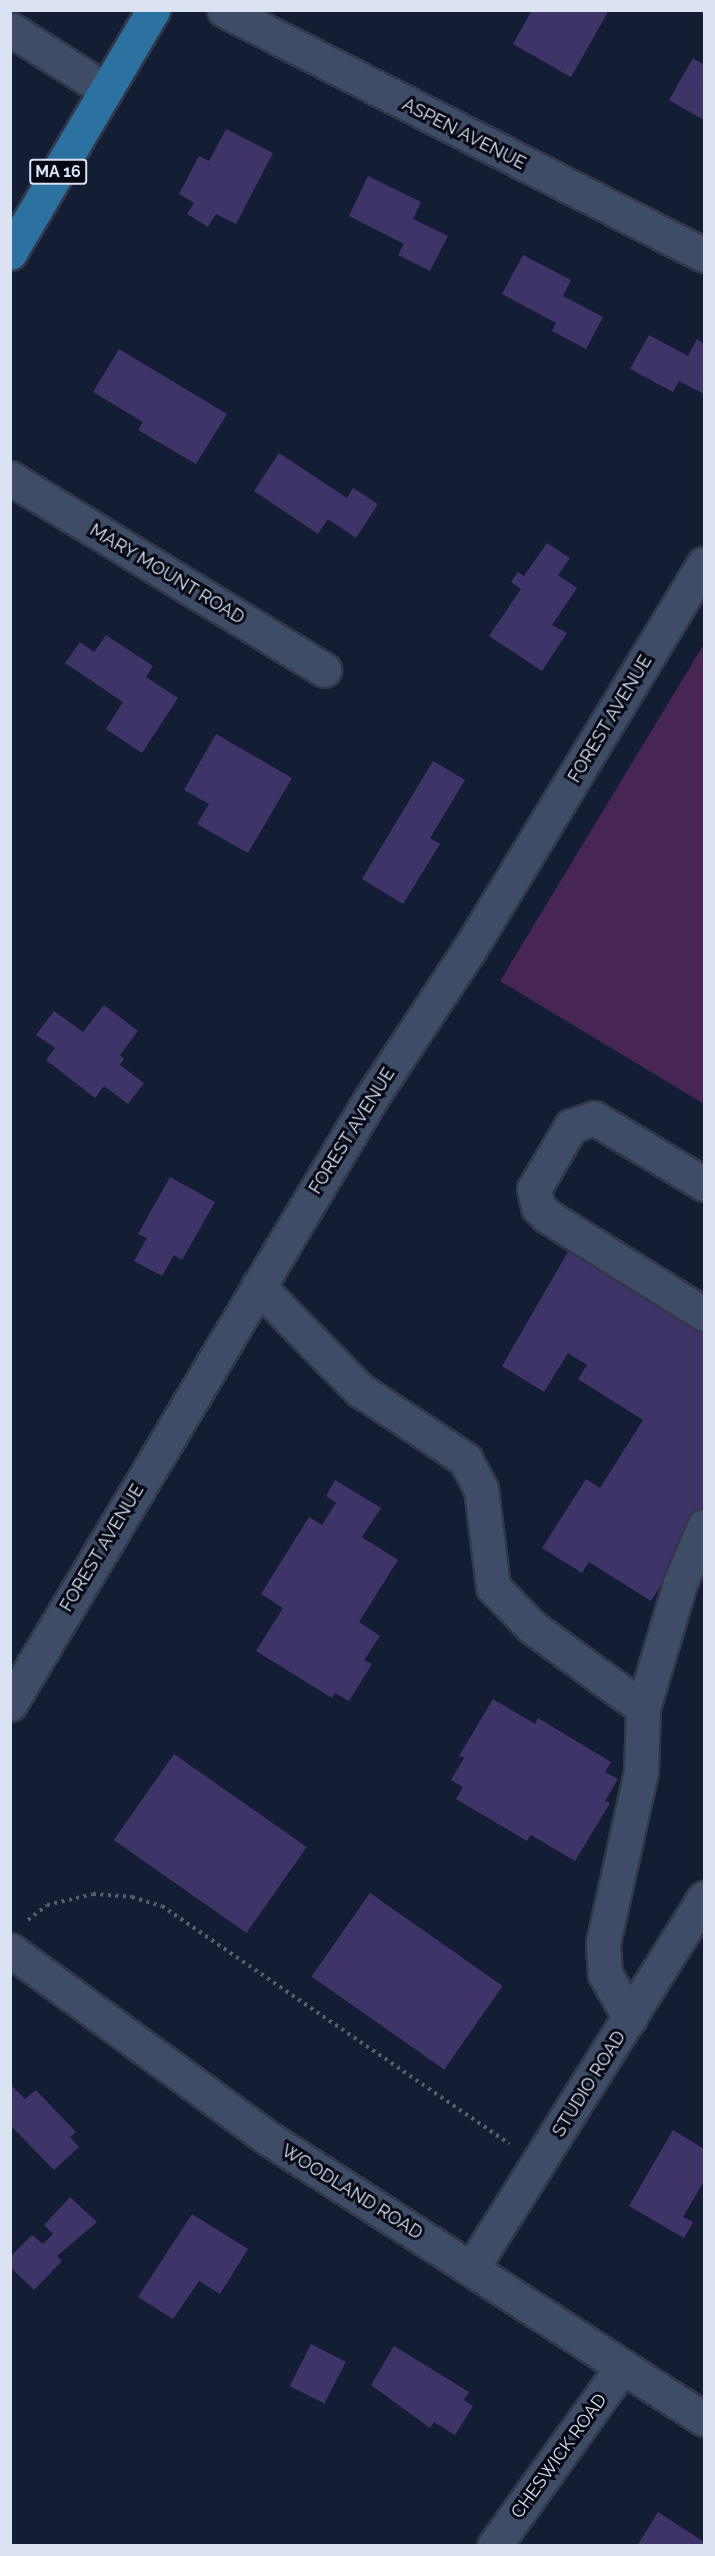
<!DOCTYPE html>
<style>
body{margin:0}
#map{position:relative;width:715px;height:2556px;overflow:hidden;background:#131d34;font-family:Raleway,sans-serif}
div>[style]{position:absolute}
.green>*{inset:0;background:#482653}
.building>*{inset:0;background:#3f3468;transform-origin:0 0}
.path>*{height:4px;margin-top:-2px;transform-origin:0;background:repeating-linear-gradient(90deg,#545d72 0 3px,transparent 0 7.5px)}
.roads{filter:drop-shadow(2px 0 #32374b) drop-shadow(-2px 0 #32374b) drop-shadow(0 2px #32374b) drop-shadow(0 -2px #32374b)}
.minor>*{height:33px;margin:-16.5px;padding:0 16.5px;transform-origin:16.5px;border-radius:16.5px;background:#3f4c66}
.major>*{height:33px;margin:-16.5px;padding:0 16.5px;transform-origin:16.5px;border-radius:16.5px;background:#2c72a0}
span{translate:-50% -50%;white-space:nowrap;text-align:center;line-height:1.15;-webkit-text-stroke:6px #040812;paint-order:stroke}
.shield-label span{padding:2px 4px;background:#040812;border:2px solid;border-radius:4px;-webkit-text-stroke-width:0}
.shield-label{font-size:16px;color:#dbe3f3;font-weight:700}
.street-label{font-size:18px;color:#dbe3f3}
.frame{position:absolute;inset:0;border:12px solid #dbe3f3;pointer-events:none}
</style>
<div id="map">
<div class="green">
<div style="clip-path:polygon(704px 644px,704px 1104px,500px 981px)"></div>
</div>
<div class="building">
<div style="clip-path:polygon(532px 10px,609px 10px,571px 77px,513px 44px)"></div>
<div style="clip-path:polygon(693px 58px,704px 65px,704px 120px,669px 100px)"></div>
<div style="clip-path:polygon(226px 129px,273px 153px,236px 224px,216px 214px,208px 227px,187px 214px,194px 203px,179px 194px,199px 156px,209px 161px)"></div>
<div style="clip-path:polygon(368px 176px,421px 202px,413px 219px,448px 236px,430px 271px,398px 255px,404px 244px,349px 216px)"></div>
<div style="clip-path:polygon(523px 255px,571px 280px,563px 296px,603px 317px,586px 349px,552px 331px,556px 323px,502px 294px)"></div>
<div style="clip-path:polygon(649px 335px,688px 356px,697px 339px,704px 344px,704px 394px,679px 381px,673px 392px,630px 369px)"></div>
<div style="clip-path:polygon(119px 349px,227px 414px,196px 464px,138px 430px,143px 422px,93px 392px)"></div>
<div style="clip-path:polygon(279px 453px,347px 498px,353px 488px,378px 504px,356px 538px,328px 519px,318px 534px,254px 491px)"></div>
<div style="clip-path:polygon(547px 543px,570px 558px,558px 575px,577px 588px,552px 625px,567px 633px,542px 671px,489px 636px,521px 589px,511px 582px,518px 572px,524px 576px)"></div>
<div style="clip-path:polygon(106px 635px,153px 666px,146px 677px,178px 698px,142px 753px,106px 729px,123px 702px,65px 663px,80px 642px,94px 652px)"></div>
<div style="clip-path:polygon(216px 734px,292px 778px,248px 853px,197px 824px,209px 804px,184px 790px)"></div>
<div style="clip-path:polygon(433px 761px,465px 780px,430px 838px,440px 844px,403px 904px,362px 879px)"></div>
<div style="clip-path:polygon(104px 1005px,138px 1031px,120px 1055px,124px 1059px,120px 1065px,144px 1083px,128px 1104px,104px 1086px,95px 1098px,46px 1060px,55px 1048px,36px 1035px,54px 1011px,83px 1032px)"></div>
<div style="clip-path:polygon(170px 1177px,215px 1202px,182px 1260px,174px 1255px,162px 1276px,134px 1261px,147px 1238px,138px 1234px)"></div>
<div style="clip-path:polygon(569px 1250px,704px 1334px,704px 1516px,651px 1601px,589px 1562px,582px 1573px,542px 1548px,586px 1479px,600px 1488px,643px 1420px,578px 1379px,587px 1365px,568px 1353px,544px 1392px,502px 1366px)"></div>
<div style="clip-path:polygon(335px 1480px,381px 1508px,362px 1537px,398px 1560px,359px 1622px,380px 1636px,364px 1660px,372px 1664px,349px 1701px,335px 1693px,332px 1698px,256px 1651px,283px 1608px,261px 1594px,309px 1517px,322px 1525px,336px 1503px,326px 1496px)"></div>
<div style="clip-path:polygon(493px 1699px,535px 1724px,538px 1718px,611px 1762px,605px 1772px,618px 1779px,605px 1801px,610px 1803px,575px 1861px,531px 1835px,527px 1841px,456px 1799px,463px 1787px,451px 1780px,464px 1758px,459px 1756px)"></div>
<div style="left:174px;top:1754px;width:162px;height:105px;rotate:35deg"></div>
<div style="left:370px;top:1893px;width:162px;height:102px;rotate:35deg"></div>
<div style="clip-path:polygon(10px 2084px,25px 2099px,36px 2090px,76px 2132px,70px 2137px,79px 2147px,54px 2170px,10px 2125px)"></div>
<div style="clip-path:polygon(673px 2130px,704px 2149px,704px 2181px,683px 2217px,693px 2222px,684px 2238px,629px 2206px)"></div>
<div style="clip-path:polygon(70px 2197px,97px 2222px,57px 2256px,62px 2261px,34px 2290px,10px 2267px,10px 2257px,32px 2235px,43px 2244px,53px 2234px,44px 2225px)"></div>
<div style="clip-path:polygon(192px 2214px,248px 2249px,220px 2294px,199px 2281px,173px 2319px,138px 2297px)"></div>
<div style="left:311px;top:2344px;width:39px;height:47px;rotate:27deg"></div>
<div style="clip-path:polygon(394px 2346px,469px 2392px,464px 2400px,473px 2406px,455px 2435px,434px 2422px,430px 2428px,371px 2385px)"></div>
<div style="clip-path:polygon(658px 2512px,704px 2542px,704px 2546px,637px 2546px)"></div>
</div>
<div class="path">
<div style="left:28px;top:1920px;width:24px;rotate:-38deg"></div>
<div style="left:47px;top:1905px;width:47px;rotate:-13.4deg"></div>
<div style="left:93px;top:1894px;width:39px;rotate:4deg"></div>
<div style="left:132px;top:1897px;width:31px;rotate:17deg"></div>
<div style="left:162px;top:1906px;width:421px;rotate:34.4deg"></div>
</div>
<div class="roads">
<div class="minor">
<div style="left:224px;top:10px;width:539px;rotate:27.04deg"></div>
<div style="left:10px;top:29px;width:114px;rotate:32.4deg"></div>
<div style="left:10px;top:478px;width:368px;rotate:31.4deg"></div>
<div style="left:704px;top:1184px;width:128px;rotate:-149deg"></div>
<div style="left:594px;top:1118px;width:24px;rotate:161deg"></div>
<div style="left:571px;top:1126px;width:73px;rotate:120.4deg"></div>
<div style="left:534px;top:1189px;width:18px;rotate:77deg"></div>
<div style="left:538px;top:1207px;width:13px;rotate:45deg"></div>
<div style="left:547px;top:1216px;width:185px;rotate:32deg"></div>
<div style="left:258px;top:1286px;width:146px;rotate:45.6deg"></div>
<div style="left:360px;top:1390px;width:126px;rotate:33.3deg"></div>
<div style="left:465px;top:1459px;width:34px;rotate:62deg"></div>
<div style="left:481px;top:1489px;width:99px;rotate:83deg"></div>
<div style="left:493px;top:1587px;width:56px;rotate:45.7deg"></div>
<div style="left:532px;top:1627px;width:137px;rotate:36.1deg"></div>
<div style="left:10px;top:1704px;width:703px;rotate:-59.2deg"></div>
<div style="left:370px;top:1100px;width:180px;rotate:-56.6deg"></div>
<div style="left:469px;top:950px;width:452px;rotate:-58.7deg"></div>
<div style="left:10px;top:1950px;width:319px;rotate:36.1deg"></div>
<div style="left:268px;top:2138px;width:519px;rotate:32.8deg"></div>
<div style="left:630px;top:2018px;width:51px;rotate:-119.6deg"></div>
<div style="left:605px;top:1974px;width:31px;rotate:-94deg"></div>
<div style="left:603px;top:1943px;width:176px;rotate:-77.5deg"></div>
<div style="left:641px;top:1771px;width:63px;rotate:-88.2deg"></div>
<div style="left:643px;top:1708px;width:130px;rotate:-73.5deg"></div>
<div style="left:680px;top:1583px;width:62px;rotate:-67.2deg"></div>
<div style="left:472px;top:2268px;width:437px;rotate:-57.9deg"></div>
<div style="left:494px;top:2546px;width:221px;rotate:-54.4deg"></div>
</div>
<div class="major">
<div style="left:10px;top:253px;width:282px;rotate:-59.5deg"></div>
</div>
</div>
<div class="shield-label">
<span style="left:58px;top:172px">MA 16</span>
</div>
<div class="street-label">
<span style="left:464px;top:134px;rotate:27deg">ASPEN AVENUE</span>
<span style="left:167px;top:574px;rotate:31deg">MARY MOUNT ROAD</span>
<span style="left:610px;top:719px;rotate:-59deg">FOREST AVENUE</span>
<span style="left:352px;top:1131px;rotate:-58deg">FOREST AVENUE</span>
<span style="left:102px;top:1548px;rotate:-59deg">FOREST AVENUE</span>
<span style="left:589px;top:2084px;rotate:-58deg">STUDIO ROAD</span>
<span style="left:352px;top:2192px;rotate:32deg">WOODLAND ROAD</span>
<span style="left:559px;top:2456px;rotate:-54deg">CHESWICK ROAD</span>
</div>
<div class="frame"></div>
</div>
